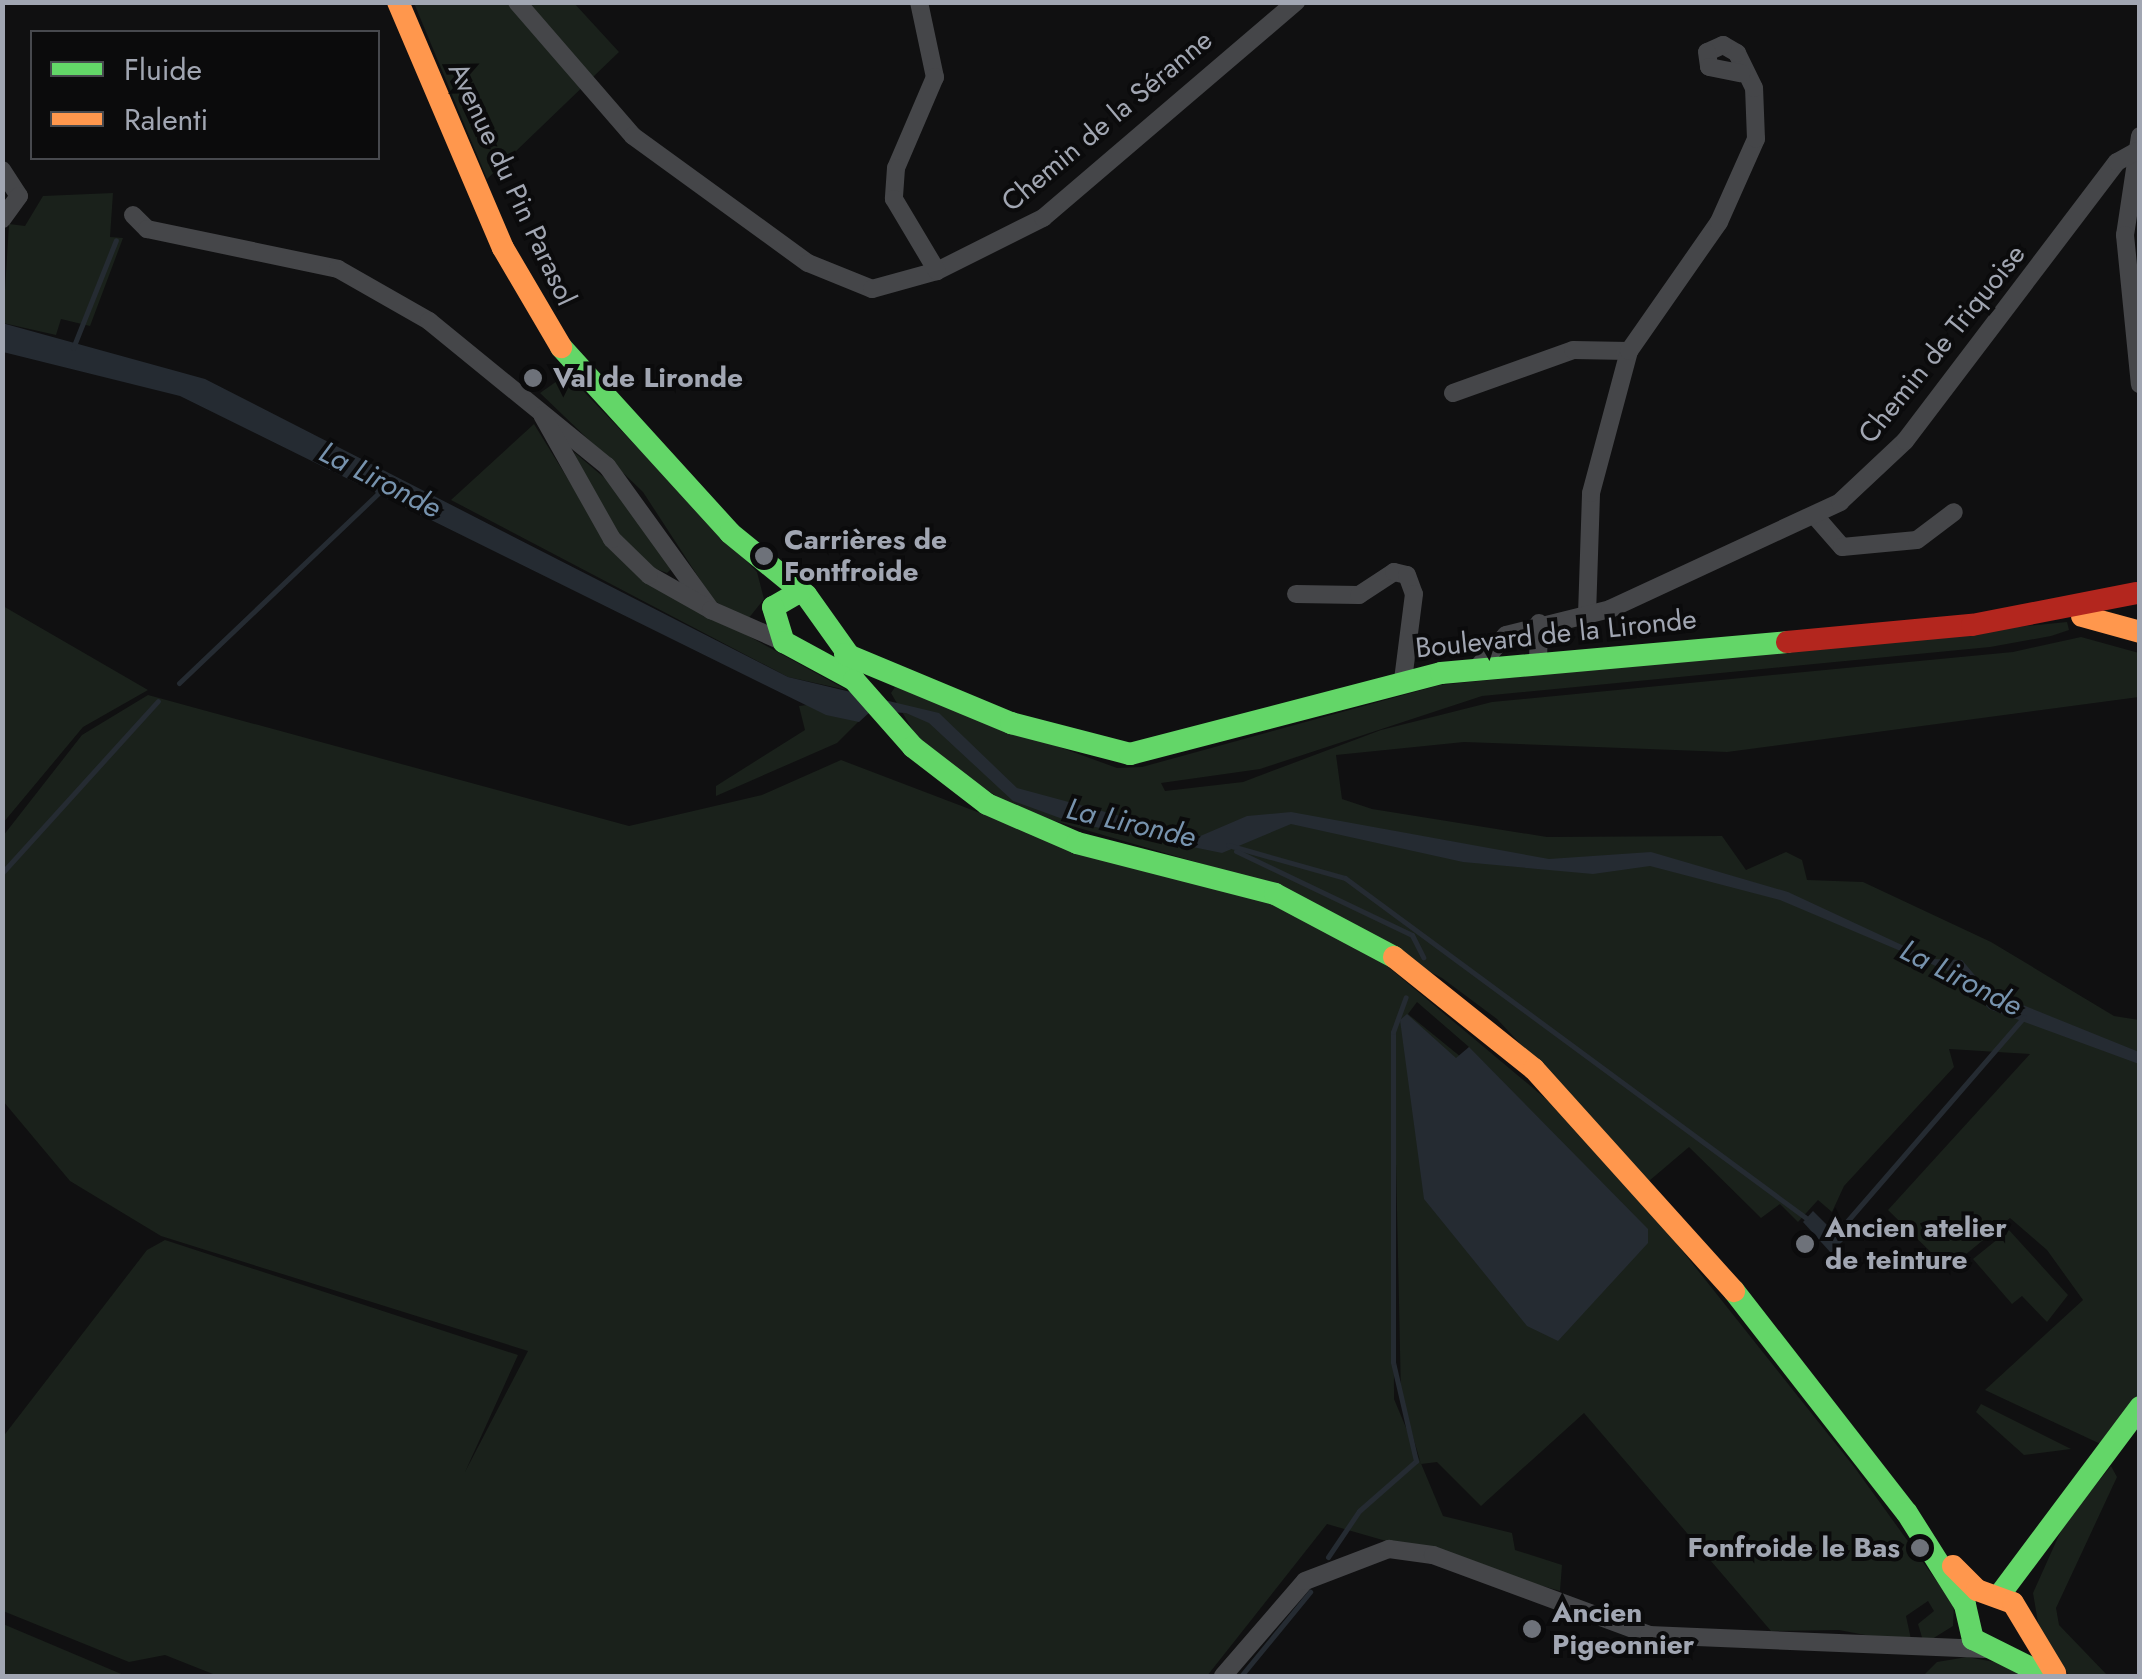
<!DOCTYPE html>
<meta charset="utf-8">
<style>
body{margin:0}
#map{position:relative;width:2142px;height:1679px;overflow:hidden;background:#101011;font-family:Jost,sans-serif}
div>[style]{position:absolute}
.green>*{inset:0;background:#1a211b}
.water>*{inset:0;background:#252b32}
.stream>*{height:5px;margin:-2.5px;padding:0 2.5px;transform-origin:2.5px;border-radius:2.5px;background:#252b32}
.street>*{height:18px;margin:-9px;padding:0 9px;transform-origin:9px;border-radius:9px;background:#454649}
.fast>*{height:22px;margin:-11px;padding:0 11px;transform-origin:11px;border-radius:11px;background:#63d668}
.slow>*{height:22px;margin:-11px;padding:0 11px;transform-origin:11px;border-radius:11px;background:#ff974d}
.jam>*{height:22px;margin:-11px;padding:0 11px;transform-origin:11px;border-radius:11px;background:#b3261e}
.dots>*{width:28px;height:28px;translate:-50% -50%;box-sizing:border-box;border:5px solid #0b0b0c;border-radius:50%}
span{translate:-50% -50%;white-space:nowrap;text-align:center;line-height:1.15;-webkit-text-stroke:8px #0b0b0c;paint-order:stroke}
.street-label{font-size:28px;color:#a1a6b2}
.poi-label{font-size:28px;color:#a1a6b2;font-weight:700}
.left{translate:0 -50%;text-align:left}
.right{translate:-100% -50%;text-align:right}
.water-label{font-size:30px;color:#7793ae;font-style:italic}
.frame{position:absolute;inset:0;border:5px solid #a1a6b2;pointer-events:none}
.legend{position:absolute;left:30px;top:30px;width:350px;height:130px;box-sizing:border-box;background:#0b0b0c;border:2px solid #47494e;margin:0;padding:12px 18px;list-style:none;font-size:30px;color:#a1a6b2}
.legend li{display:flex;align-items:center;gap:20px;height:50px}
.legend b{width:50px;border:2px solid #47494e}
</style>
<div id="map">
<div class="green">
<div style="clip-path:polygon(414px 3px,574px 3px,619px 52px,487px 179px)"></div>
<div style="clip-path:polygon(113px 193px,110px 237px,123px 238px,90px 326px,61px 319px,56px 335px,3px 323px,9px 224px,25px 226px,43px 196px)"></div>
<div style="clip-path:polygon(567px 374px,757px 572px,764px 599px,748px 619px,714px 601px,643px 492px,540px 393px)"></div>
<div style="clip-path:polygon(534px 424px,608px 544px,710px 615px,847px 690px,788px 677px,451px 500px)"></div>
<div style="clip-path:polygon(574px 452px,626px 496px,673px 567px,667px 573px,643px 564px,596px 506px)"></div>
<div style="clip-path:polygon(3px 606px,148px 690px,83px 727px,3px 823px)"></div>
<div style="clip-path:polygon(2067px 622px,2069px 630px,2051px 636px,1990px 647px,1482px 696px,1260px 769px,1161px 783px,1165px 791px,1243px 782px,1381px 730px,1492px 702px,2013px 652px,2081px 637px,2139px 653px,2139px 697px,1727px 752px,1464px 742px,1336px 755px,1342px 799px,1372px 809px,1547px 837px,1722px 836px,1746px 870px,1786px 852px,1802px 860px,1807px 880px,1863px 882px,1991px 942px,2114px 1016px,2139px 1020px,2139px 1401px,2107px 1447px,1985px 1390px,2083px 1300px,2047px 1250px,2010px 1218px,1948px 1269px,1888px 1210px,2030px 1054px,1949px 1049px,1954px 1067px,1844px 1186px,1832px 1212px,1818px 1200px,1798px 1222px,1780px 1204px,1761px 1218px,1689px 1147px,1649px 1181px,1497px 1019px,1442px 978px,1244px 876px,1017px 810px,922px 746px,891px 693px,895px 687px,1117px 768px,1142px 767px,1440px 685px)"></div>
<div style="clip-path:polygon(evenodd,148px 695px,629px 826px,762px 795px,841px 760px,980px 813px,1262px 899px,1380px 960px,1546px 1099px,1657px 1219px,1855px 1468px,1954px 1605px,1953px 1626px,1924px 1644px,1918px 1624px,1934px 1611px,1928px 1601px,1906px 1616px,1912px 1644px,1839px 1630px,1771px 1631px,1584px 1413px,1481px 1506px,1437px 1462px,1421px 1464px,1401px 1396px,1393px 1023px,1394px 1399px,1443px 1516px,1512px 1533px,1515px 1550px,1562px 1565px,1560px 1591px,1327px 1524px,1207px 1676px,218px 1676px,165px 1655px,129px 1662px,3px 1611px,2px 1438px,147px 1250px,165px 1240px,518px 1355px,465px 1472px,528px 1351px,161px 1236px,70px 1181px,3px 1101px,3px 836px,82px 735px,148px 695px,1417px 1002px,1469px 1047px,1461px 1057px,1408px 1014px,1417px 1002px)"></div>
<div style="clip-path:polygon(861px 698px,869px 711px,837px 743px,716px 796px,716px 786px,805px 730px,799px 706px)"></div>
<div style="clip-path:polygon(2009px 1230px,2068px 1295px,2047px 1322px,2022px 1296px,2012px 1304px,1973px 1259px)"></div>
<div style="clip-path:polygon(1981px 1404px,2071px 1449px,2024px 1455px,1976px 1412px)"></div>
<div style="clip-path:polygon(2111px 1466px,2117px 1477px,2056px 1608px,2059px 1625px,2108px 1676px,2070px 1676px,2041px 1640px,2033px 1593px,2064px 1524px)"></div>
<div style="clip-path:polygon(2px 1624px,3px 1624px,126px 1676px,3px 1676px)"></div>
<div style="clip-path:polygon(1967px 1657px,2000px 1663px,2031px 1676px,1923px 1676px,1937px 1662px)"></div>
</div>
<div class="water">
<div style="clip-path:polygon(2px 323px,205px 379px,788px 677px,939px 713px,1017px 788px,1198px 837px,1247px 816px,1291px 812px,1549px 859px,1651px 852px,1788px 892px,1932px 959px,1962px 960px,1988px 991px,2139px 1052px,2139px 1064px,1989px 1009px,1962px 977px,1780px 900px,1650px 866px,1593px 874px,1463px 862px,1291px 824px,1222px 853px,1071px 822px,1013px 801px,929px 723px,906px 713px,871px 711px,859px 722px,826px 715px,180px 396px,3px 352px)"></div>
<div style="clip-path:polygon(1407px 1014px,1456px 1058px,1469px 1047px,1648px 1229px,1648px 1243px,1558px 1341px,1527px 1326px,1424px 1199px,1400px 1020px)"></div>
<div style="clip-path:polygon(1813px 1211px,1843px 1241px,1831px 1253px,1803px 1222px)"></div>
</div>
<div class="stream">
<div style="left:73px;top:348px;width:116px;rotate:-68.3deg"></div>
<div style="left:179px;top:683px;width:282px;rotate:-43.6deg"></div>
<div style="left:1228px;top:845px;width:122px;rotate:15.8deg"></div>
<div style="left:1345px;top:878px;width:573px;rotate:36.41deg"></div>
<div style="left:1236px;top:851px;width:195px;rotate:25.5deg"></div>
<div style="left:1412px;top:935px;width:25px;rotate:63deg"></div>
<div style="left:2px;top:873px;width:232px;rotate:-47.8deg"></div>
<div style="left:1836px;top:1234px;width:287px;rotate:-49.1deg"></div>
<div style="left:1328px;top:1557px;width:55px;rotate:-56deg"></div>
<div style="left:1359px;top:1511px;width:76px;rotate:-41.3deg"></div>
<div style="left:1416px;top:1461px;width:102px;rotate:-103.1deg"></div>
<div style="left:1393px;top:1362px;width:330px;rotate:-90deg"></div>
<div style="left:1393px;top:1032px;width:37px;rotate:-70deg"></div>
<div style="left:1241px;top:1676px;width:109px;rotate:-50.6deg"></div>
</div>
<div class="street">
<div style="left:517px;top:2px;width:177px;rotate:49.1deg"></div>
<div style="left:633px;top:136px;width:216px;rotate:36deg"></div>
<div style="left:808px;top:263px;width:69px;rotate:22.1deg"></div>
<div style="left:872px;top:289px;width:67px;rotate:-15.5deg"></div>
<div style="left:937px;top:271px;width:119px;rotate:-26.6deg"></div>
<div style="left:1043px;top:218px;width:333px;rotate:-40.5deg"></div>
<div style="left:919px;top:2px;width:77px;rotate:78deg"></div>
<div style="left:935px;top:77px;width:99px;rotate:113.2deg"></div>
<div style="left:896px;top:168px;width:31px;rotate:94deg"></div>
<div style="left:894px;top:199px;width:84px;rotate:59.2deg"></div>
<div style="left:2140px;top:136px;width:100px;rotate:98.6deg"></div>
<div style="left:2125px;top:235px;width:150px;rotate:84.3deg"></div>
<div style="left:2px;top:170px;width:31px;rotate:57deg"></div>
<div style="left:19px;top:196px;width:29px;rotate:126deg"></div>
<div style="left:133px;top:215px;width:20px;rotate:45deg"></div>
<div style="left:147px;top:229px;width:195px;rotate:11.8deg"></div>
<div style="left:338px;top:269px;width:105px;rotate:29.7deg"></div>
<div style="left:429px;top:321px;width:230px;rotate:39.2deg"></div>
<div style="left:607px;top:466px;width:178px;rotate:54.2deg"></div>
<div style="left:711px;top:610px;width:71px;rotate:-150.6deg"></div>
<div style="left:649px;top:575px;width:52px;rotate:-135.8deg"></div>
<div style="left:612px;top:539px;width:142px;rotate:-119.4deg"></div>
<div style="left:1453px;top:393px;width:127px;rotate:-19.7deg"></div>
<div style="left:1573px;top:350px;width:56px;rotate:1deg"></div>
<div style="left:1815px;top:516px;width:41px;rotate:48.9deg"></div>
<div style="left:1842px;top:547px;width:75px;rotate:-5.3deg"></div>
<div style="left:1917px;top:540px;width:46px;rotate:-37.1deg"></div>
<div style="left:1296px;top:594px;width:63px;rotate:0.9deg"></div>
<div style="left:1359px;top:595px;width:42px;rotate:-33.3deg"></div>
<div style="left:1394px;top:572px;width:13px;rotate:13deg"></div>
<div style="left:1407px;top:575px;width:20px;rotate:70deg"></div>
<div style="left:1414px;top:594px;width:87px;rotate:97.3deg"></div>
<div style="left:711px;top:610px;width:80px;rotate:23.7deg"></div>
<div style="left:1587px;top:615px;width:122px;rotate:-88.1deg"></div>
<div style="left:1591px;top:493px;width:147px;rotate:-75deg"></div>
<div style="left:1629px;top:351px;width:157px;rotate:-55.1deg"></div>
<div style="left:1719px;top:222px;width:91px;rotate:-66deg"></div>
<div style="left:1756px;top:139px;width:51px;rotate:-92.2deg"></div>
<div style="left:1754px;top:88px;width:39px;rotate:-116deg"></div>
<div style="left:1737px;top:53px;width:16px;rotate:-150deg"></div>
<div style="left:1723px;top:45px;width:17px;rotate:156deg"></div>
<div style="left:1707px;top:52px;width:15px;rotate:82deg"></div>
<div style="left:1709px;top:67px;width:33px;rotate:11deg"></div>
<div style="left:1538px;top:663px;width:40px;rotate:-88.6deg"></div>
<div style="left:1477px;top:668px;width:44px;rotate:-48.7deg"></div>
<div style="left:1506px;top:635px;width:107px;rotate:-14deg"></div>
<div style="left:1610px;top:609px;width:254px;rotate:-24.9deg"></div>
<div style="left:1840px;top:502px;width:89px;rotate:-43.2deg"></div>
<div style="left:1905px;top:441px;width:350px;rotate:-52.8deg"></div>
<div style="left:2117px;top:162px;width:21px;rotate:-29deg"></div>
<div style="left:1223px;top:1676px;width:125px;rotate:-49.2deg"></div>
<div style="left:1305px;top:1581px;width:90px;rotate:-20.9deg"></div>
<div style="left:1389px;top:1549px;width:44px;rotate:7.8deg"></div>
<div style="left:1433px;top:1555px;width:230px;rotate:20.3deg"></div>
<div style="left:1649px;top:1635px;width:336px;rotate:2.4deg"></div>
</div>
<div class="fast">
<div style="left:561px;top:347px;width:251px;rotate:47.7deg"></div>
<div style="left:730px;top:533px;width:98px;rotate:39.2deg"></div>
<div style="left:806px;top:595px;width:86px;rotate:54.5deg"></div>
<div style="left:801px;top:591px;width:32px;rotate:150deg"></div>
<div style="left:773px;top:607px;width:37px;rotate:73deg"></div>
<div style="left:784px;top:642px;width:80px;rotate:28.5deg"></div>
<div style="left:854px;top:680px;width:89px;rotate:48.6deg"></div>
<div style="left:913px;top:747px;width:93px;rotate:37.6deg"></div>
<div style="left:987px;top:804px;width:98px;rotate:23.4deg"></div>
<div style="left:1077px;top:843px;width:204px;rotate:14.4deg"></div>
<div style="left:1275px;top:894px;width:135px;rotate:27.9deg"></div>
<div style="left:845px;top:654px;width:180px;rotate:22.6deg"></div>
<div style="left:1011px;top:723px;width:123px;rotate:14.6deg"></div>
<div style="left:1130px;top:754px;width:321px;rotate:-14.6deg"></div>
<div style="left:1441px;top:673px;width:347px;rotate:-5.1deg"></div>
<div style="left:1734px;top:1291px;width:281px;rotate:52.1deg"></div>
<div style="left:1907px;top:1513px;width:109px;rotate:57.8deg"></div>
<div style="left:1965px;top:1605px;width:35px;rotate:77deg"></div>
<div style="left:1973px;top:1639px;width:83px;rotate:26.6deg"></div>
<div style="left:1998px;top:1597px;width:237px;rotate:-53.2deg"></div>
</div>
<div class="slow">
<div style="left:398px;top:2px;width:267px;rotate:66.9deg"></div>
<div style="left:503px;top:248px;width:115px;rotate:59.6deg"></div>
<div style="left:2082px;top:616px;width:60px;rotate:15.4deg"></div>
<div style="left:1394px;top:957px;width:179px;rotate:38.7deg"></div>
<div style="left:1534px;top:1069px;width:299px;rotate:48deg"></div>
<div style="left:1953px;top:1566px;width:34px;rotate:45deg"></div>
<div style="left:1977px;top:1590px;width:38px;rotate:20deg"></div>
<div style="left:2013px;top:1603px;width:82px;rotate:59deg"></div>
</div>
<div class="jam">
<div style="left:1787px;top:642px;width:186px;rotate:-5.3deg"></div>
<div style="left:1972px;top:625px;width:167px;rotate:-11deg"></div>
</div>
<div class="dots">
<div style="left:533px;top:378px;background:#6e727a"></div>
<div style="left:764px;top:556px;background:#6e727a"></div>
<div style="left:1805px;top:1244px;background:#6e727a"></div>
<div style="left:1920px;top:1548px;background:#6e727a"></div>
<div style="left:1532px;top:1629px;background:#6e727a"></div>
</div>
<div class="street-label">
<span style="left:1107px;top:121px;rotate:-40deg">Chemin de la Séranne</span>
<span style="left:512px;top:184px;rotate:65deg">Avenue du Pin Parasol</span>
<span style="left:1942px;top:344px;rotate:-51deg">Chemin de Triquoise</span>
<span style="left:1556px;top:634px;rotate:-6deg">Boulevard de la Lironde</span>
</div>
<div class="poi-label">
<span class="left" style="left:553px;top:378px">Val de Lironde</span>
<span class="left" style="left:784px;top:556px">Carrières de<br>Fontfroide</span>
<span class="left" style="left:1825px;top:1244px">Ancien atelier<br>de teinture</span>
<span class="right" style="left:1900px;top:1548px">Fonfroide le Bas</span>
<span class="left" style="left:1552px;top:1629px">Ancien<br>Pigeonnier</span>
</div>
<div class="water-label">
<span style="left:380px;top:480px;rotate:27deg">La Lironde</span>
<span style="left:1131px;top:823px;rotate:13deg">La Lironde</span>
<span style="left:1961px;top:978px;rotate:27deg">La Lironde</span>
</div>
<div class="frame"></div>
<ul class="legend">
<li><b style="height:12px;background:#63d668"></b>Fluide</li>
<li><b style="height:12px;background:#ff974d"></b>Ralenti</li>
</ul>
</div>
